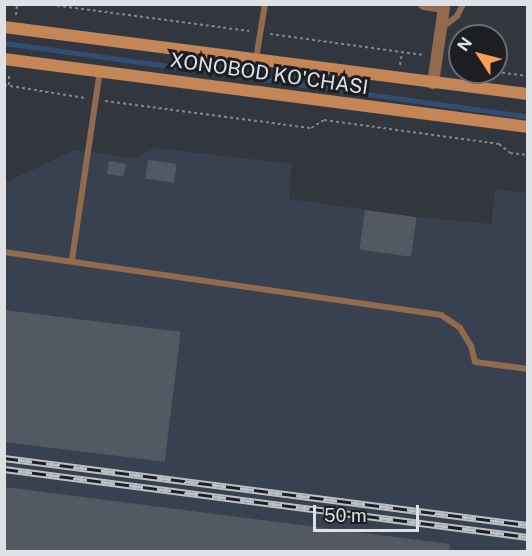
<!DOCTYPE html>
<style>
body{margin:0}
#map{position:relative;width:532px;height:556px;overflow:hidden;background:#32373f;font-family:"Public Sans",sans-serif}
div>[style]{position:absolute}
.built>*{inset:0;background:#38414f}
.green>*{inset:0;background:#334d72;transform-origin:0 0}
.building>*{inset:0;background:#535962;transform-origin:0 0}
.path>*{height:2px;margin-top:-1px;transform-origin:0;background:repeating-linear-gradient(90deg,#81868c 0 3px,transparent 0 6px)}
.lane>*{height:6px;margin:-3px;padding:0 3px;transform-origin:3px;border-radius:3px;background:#926a4e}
.street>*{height:12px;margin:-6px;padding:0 6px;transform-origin:6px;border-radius:6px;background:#926a4e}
.secondary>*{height:12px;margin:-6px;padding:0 6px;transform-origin:6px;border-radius:6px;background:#c48557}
.rail>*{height:7px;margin-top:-3.5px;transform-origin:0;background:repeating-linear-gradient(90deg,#1c1e22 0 14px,#bcc1c6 0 28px);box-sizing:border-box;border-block:2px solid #bcc1c6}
span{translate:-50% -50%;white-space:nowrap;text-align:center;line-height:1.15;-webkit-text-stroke:6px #1c1e22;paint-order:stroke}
.street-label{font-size:20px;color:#dee2e7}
.frame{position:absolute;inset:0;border:6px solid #dee2e7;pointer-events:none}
.north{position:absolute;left:448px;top:24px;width:60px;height:60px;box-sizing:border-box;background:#1c1e22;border:2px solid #6a6c71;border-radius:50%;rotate:306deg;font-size:16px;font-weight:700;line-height:24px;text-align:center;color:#dee2e7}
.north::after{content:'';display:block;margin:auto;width:21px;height:27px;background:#fc9d54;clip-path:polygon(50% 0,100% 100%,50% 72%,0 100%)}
.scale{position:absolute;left:313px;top:505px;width:106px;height:27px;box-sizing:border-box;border:3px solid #dee2e7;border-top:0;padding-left:8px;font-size:18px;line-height:21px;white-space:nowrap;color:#dee2e7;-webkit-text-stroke:4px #1c1e22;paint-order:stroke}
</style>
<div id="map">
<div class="built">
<div style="clip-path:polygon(156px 148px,292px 164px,289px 199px,417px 217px,491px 224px,495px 189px,527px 193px,527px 551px,5px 551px,4px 183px,75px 150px,134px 158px)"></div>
</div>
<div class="green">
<div style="left:5px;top:41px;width:527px;height:5px;rotate:8deg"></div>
</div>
<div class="building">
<div style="left:148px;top:160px;width:29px;height:19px;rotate:8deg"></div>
<div style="left:109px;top:161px;width:17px;height:13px;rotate:10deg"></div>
<div style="left:365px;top:210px;width:52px;height:40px;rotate:8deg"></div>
<div style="left:4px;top:310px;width:178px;height:131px;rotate:7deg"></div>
<div style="clip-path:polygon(4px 487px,450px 544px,449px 552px,4px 552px)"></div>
</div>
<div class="path">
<div style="left:45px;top:4px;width:206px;rotate:7.5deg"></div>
<div style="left:16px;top:15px;width:11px;rotate:-85deg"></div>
<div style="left:270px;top:34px;width:155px;rotate:7.8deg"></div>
<div style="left:451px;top:59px;width:9px;rotate:6deg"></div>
<div style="left:400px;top:65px;width:12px;rotate:-81deg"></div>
<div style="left:496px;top:72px;width:32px;rotate:7deg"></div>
<div style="left:4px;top:85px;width:82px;rotate:9.1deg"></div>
<div style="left:9px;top:85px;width:12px;rotate:-90deg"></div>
<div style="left:105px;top:101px;width:208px;rotate:7.5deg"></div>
<div style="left:311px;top:128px;width:15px;rotate:-32deg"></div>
<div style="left:324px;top:120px;width:177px;rotate:7.8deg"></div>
<div style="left:499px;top:144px;width:14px;rotate:39deg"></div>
<div style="left:510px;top:153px;width:18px;rotate:6deg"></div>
</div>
<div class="lane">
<div style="left:441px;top:29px;width:21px;rotate:-39deg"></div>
<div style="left:457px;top:16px;width:13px;rotate:-63deg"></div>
<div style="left:256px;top:59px;width:56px;rotate:-80.7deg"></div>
<div style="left:4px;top:252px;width:442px;rotate:8.2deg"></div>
<div style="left:441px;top:315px;width:23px;rotate:34deg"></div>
<div style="left:460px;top:328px;width:21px;rotate:59deg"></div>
<div style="left:471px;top:346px;width:16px;rotate:76deg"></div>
<div style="left:475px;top:362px;width:53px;rotate:7.5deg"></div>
<div style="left:72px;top:260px;width:191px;rotate:-81.6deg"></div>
</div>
<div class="street">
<div style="left:424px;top:4px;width:20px;rotate:9deg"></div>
<div style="left:444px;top:7px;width:77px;rotate:98.2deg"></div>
</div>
<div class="secondary">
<div style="left:4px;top:27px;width:528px;rotate:7.29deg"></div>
<div style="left:4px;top:59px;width:528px;rotate:7.39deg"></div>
</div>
<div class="rail">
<div style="left:4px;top:458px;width:528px;rotate:7.29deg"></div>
<div style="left:4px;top:469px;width:528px;rotate:7.39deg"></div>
</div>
<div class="street-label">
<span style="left:269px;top:74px;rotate:8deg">XONOBOD KO'CHASI</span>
</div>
<div class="frame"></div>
<div class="north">N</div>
<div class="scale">50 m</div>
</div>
